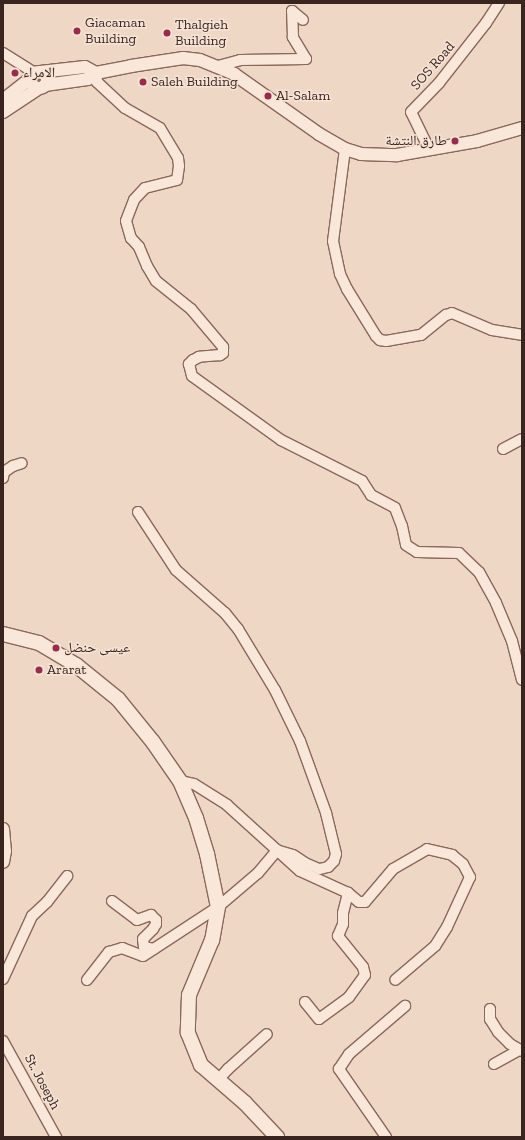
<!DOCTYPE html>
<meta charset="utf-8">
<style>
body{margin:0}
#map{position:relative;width:525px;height:1140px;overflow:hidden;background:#efd7c6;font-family:"Zilla Slab","Noto Naskh Arabic",serif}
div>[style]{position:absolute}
.roads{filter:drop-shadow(1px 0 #8a675b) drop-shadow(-1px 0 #8a675b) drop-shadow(0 1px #8a675b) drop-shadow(0 -1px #8a675b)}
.minor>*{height:10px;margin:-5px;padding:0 5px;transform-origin:5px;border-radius:5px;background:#f9e7d9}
.tertiary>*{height:12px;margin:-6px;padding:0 6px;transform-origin:6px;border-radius:6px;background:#f9e7d9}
.tertiary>.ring{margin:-6px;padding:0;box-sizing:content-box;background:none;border:12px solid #f9e7d9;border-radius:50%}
.secondary>*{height:14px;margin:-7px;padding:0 7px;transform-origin:7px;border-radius:7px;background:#f9e7d9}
.dots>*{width:11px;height:11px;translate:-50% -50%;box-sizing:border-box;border:2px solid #f6e3d5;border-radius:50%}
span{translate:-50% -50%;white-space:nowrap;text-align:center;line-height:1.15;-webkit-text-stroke:3px #f6e3d5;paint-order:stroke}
.poi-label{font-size:14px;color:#3a241f}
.left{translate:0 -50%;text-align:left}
.right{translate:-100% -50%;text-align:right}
.street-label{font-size:14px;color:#3a241f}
.frame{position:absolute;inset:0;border:4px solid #3a241f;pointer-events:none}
</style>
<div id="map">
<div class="roads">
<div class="minor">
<div style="left:3px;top:53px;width:38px;rotate:32deg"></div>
<div style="left:218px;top:66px;width:23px;rotate:-15deg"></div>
<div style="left:240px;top:60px;width:66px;rotate:-0.9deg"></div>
<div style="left:306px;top:59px;width:26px;rotate:-121deg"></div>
<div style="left:293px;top:37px;width:26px;rotate:-92deg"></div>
<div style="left:292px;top:11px;width:14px;rotate:39deg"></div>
<div style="left:96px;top:73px;width:9px;rotate:84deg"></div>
<div style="left:97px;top:82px;width:38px;rotate:43deg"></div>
<div style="left:125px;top:108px;width:40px;rotate:29.7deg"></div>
<div style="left:160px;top:128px;width:35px;rotate:59deg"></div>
<div style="left:178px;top:158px;width:8px;rotate:83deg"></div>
<div style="left:179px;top:166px;width:14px;rotate:98deg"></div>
<div style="left:177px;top:180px;width:33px;rotate:166deg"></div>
<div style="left:145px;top:188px;width:16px;rotate:133deg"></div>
<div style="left:134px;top:200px;width:22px;rotate:111deg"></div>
<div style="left:126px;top:221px;width:18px;rotate:74deg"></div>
<div style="left:131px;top:238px;width:12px;rotate:48deg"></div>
<div style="left:139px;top:247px;width:21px;rotate:67deg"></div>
<div style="left:147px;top:266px;width:17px;rotate:59deg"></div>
<div style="left:156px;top:281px;width:45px;rotate:38.7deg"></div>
<div style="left:191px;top:309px;width:50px;rotate:49.9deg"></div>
<div style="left:223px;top:347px;width:6px;rotate:90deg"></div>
<div style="left:223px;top:353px;width:4px;rotate:146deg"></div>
<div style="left:220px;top:355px;width:21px;rotate:175deg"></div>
<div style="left:199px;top:357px;width:7px;rotate:153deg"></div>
<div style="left:193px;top:360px;width:6px;rotate:135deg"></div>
<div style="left:189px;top:364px;width:12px;rotate:76deg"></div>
<div style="left:192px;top:376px;width:110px;rotate:35.7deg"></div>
<div style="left:281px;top:440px;width:91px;rotate:26.8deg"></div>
<div style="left:362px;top:481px;width:17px;rotate:57deg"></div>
<div style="left:371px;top:495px;width:27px;rotate:28deg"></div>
<div style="left:395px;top:508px;width:19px;rotate:69deg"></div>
<div style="left:402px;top:526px;width:19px;rotate:78deg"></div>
<div style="left:406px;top:545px;width:13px;rotate:32deg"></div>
<div style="left:417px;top:552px;width:42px;rotate:1.4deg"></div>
<div style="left:459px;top:553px;width:28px;rotate:44deg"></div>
<div style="left:479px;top:572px;width:35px;rotate:61deg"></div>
<div style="left:496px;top:603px;width:41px;rotate:67.2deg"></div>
<div style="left:512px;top:641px;width:40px;rotate:75.6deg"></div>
<div style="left:345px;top:149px;width:93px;rotate:97.4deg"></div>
<div style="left:333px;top:241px;width:34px;rotate:78deg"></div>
<div style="left:340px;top:274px;width:17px;rotate:65deg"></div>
<div style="left:347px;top:289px;width:55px;rotate:58.3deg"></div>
<div style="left:376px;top:336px;width:6px;rotate:45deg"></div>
<div style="left:380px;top:340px;width:6px;rotate:9deg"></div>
<div style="left:386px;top:341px;width:36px;rotate:-10deg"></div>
<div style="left:421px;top:335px;width:32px;rotate:-39deg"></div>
<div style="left:446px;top:315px;width:6px;rotate:-18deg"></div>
<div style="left:452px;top:313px;width:43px;rotate:23deg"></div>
<div style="left:492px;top:330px;width:30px;rotate:9deg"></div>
<div style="left:429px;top:149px;width:41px;rotate:-115.9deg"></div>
<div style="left:411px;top:112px;width:40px;rotate:-46deg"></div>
<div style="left:439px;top:83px;width:76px;rotate:-51.9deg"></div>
<div style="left:486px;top:23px;width:24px;rotate:-57deg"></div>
<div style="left:503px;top:449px;width:21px;rotate:-28deg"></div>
<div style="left:3px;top:478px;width:6px;rotate:-81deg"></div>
<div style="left:4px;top:472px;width:11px;rotate:-34deg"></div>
<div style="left:13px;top:466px;width:9px;rotate:-18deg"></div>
<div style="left:138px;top:512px;width:69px;rotate:56.8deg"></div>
<div style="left:176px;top:570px;width:65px;rotate:41.3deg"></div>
<div style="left:225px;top:613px;width:21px;rotate:51deg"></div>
<div style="left:238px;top:629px;width:71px;rotate:58.8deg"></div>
<div style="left:275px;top:690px;width:57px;rotate:63.9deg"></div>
<div style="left:300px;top:741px;width:77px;rotate:70.1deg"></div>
<div style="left:326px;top:813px;width:42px;rotate:76.3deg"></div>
<div style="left:336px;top:854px;width:7px;rotate:106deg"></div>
<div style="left:334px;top:861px;width:8px;rotate:135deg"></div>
<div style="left:328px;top:867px;width:9px;rotate:167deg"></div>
<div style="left:319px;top:869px;width:15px;rotate:-157deg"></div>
<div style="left:305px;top:863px;width:14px;rotate:-146deg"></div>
<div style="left:293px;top:855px;width:15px;rotate:-164deg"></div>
<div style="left:180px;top:781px;width:14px;rotate:12deg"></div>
<div style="left:194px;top:784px;width:39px;rotate:32deg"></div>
<div style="left:227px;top:805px;width:98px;rotate:42.1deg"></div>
<div style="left:300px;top:871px;width:53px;rotate:24.6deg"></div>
<div style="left:348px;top:893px;width:14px;rotate:39deg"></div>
<div style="left:359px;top:902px;width:6px"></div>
<div style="left:365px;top:902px;width:43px;rotate:-49.7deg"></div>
<div style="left:393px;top:869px;width:39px;rotate:-30deg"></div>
<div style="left:427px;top:849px;width:26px;rotate:13deg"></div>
<div style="left:452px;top:855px;width:14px;rotate:39deg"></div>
<div style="left:463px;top:864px;width:15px;rotate:62deg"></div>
<div style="left:470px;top:877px;width:55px;rotate:114.7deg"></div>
<div style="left:447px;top:927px;width:22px;rotate:122deg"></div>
<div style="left:435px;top:946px;width:52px;rotate:139.6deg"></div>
<div style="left:112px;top:901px;width:31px;rotate:37deg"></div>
<div style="left:137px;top:920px;width:15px;rotate:-20deg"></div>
<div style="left:151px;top:915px;width:7px;rotate:45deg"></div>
<div style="left:156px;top:920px;width:4px;rotate:90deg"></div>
<div style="left:156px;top:924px;width:6px;rotate:121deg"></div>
<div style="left:153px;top:929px;width:14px;rotate:135deg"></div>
<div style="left:143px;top:939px;width:8px;rotate:83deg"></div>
<div style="left:144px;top:947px;width:10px;rotate:11deg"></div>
<div style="left:3px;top:979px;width:69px;rotate:-65.3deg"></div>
<div style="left:32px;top:916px;width:21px;rotate:-43deg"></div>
<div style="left:47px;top:902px;width:33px;rotate:-52deg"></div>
<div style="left:87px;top:980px;width:36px;rotate:-52deg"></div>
<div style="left:109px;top:952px;width:14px;rotate:-17deg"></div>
<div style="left:122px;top:948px;width:22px;rotate:21deg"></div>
<div style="left:143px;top:956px;width:90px;rotate:-33.2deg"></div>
<div style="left:218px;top:907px;width:52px;rotate:-40.4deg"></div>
<div style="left:258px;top:873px;width:30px;rotate:-50deg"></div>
<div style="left:305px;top:1002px;width:22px;rotate:51deg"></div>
<div style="left:319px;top:1019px;width:37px;rotate:-36deg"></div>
<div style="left:349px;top:997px;width:27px;rotate:-54deg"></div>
<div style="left:365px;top:975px;width:8px;rotate:-104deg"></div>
<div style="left:363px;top:967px;width:40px;rotate:-129deg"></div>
<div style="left:338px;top:936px;width:13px;rotate:-67deg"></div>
<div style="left:343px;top:924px;width:11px;rotate:-90deg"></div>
<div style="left:343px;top:913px;width:21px;rotate:-76deg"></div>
<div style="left:490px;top:1009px;width:10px;rotate:90deg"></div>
<div style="left:490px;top:1019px;width:15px;rotate:58deg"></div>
<div style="left:498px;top:1032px;width:17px;rotate:45deg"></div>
<div style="left:510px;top:1044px;width:14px;rotate:30deg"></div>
<div style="left:3px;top:1041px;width:110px;rotate:61.1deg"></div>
<div style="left:494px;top:1064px;width:29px;rotate:-29deg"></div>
<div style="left:218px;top:1080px;width:15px;rotate:-48deg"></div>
<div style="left:228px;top:1069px;width:52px;rotate:-41.9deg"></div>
<div style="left:386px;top:1137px;width:83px;rotate:-124.7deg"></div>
<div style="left:339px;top:1069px;width:18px;rotate:-56deg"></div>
<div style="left:349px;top:1054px;width:74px;rotate:-40.6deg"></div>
</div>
<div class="tertiary">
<div style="left:40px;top:72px;width:45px;rotate:-6.3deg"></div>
<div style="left:85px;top:67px;width:13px;rotate:29deg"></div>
<div class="ring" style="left:31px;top:72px;width:4px;height:4px"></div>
<div style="left:45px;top:85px;width:43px;rotate:-7.9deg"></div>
<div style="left:88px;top:79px;width:10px;rotate:-37deg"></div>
<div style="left:96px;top:73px;width:36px;rotate:-11deg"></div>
<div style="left:131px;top:66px;width:53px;rotate:-8.7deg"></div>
<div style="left:183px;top:58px;width:17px;rotate:7deg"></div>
<div style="left:200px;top:60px;width:37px;rotate:22deg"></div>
<div style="left:234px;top:74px;width:104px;rotate:35.2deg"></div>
<div style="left:319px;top:134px;width:30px;rotate:30deg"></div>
<div style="left:345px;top:149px;width:17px;rotate:17deg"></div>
<div style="left:361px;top:154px;width:36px;rotate:2deg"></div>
<div style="left:397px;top:155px;width:81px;rotate:-9.9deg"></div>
<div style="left:477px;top:141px;width:47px;rotate:-16.1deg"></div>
<div style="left:3px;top:100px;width:36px;rotate:-38deg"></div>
<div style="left:3px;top:112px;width:43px;rotate:-33.7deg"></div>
<div style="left:3px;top:829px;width:22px;rotate:85deg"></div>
<div style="left:5px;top:851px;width:11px;rotate:100deg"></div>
</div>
<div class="secondary">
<div style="left:3px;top:634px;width:37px;rotate:14deg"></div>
<div style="left:39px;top:643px;width:43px;rotate:30.7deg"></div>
<div style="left:76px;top:665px;width:54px;rotate:39deg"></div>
<div style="left:118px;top:699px;width:55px;rotate:50.9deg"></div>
<div style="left:153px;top:742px;width:47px;rotate:55.3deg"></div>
<div style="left:180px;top:781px;width:40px;rotate:66.6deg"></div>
<div style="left:196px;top:818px;width:38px;rotate:73deg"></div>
<div style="left:207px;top:854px;width:54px;rotate:78.3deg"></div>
<div style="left:218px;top:907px;width:34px;rotate:100deg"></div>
<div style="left:212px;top:940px;width:60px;rotate:112.7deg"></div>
<div style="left:189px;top:995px;width:38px;rotate:92deg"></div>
<div style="left:188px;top:1033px;width:35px;rotate:68deg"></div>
<div style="left:201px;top:1065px;width:58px;rotate:40.8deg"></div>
<div style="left:245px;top:1103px;width:47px;rotate:46.7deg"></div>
</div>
</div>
<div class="dots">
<div style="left:77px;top:31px;background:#9a2b4b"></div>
<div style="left:167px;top:33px;background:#9a2b4b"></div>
<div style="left:15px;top:73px;background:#9a2b4b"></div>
<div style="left:143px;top:82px;background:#9a2b4b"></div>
<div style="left:268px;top:96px;background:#9a2b4b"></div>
<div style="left:455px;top:141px;background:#9a2b4b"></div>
<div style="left:56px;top:648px;background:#9a2b4b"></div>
<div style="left:39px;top:670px;background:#9a2b4b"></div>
</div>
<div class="poi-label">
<span class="left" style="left:85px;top:31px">Giacaman<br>Building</span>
<span class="left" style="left:175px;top:33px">Thalgieh<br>Building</span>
<span class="left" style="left:23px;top:73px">الامراء</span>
<span class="left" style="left:151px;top:82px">Saleh Building</span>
<span class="left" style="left:276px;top:96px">Al-Salam</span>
<span class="right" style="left:447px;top:141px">طارق النتشة</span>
<span class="left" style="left:64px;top:648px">عيسى حنضل</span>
<span class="left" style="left:47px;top:670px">Ararat</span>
</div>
<div class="street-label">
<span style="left:433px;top:66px;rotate:-49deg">SOS Road</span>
<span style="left:42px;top:1082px;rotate:62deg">St. Joseph</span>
</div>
<div class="frame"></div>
</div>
